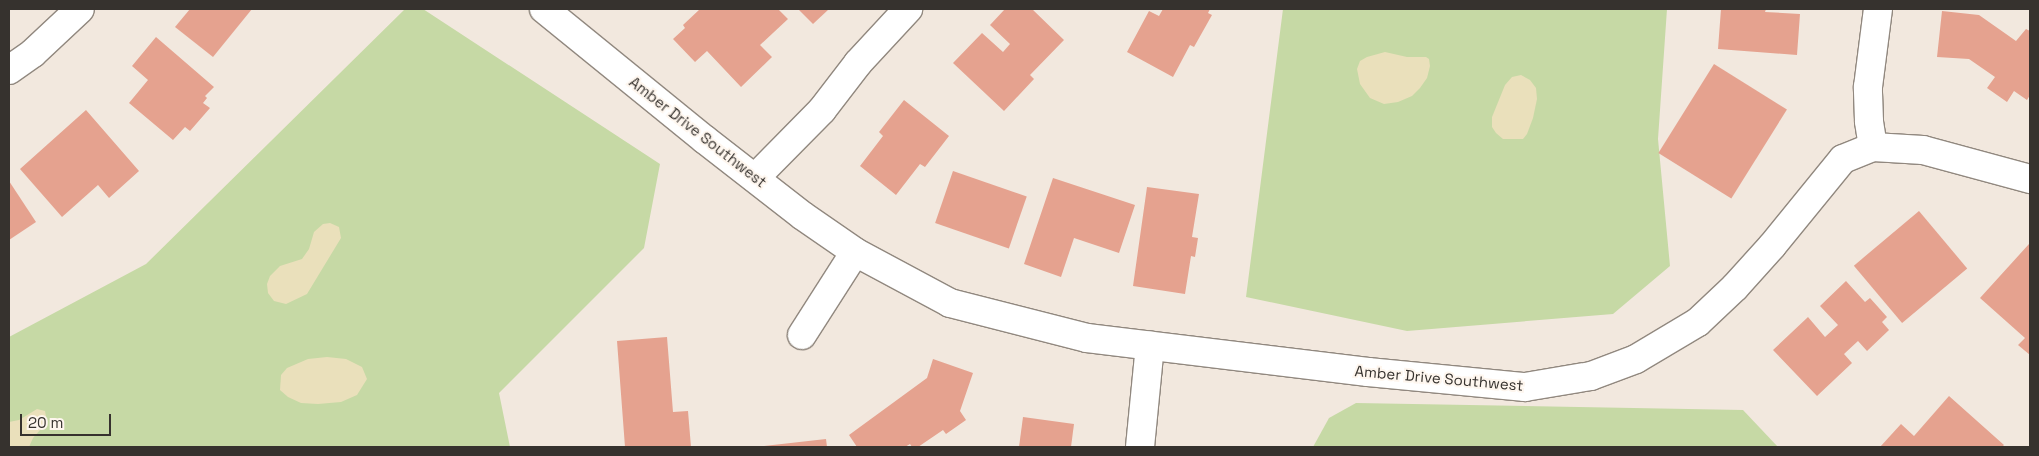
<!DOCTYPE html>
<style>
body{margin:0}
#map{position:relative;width:2039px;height:456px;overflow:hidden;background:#f2e8de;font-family:"Space Grotesk",sans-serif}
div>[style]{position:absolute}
.green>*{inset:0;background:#c6d9a5}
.sand>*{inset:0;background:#eae0bb}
.building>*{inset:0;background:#e5a28f;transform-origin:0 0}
.roads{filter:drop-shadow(1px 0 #91887f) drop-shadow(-1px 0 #91887f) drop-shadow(0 1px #91887f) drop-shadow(0 -1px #91887f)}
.minor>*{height:28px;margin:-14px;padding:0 14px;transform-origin:14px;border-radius:14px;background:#fff}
.tertiary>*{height:28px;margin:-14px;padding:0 14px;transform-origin:14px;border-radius:14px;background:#fff}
span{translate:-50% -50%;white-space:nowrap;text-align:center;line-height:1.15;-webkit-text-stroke:4px #fef6ee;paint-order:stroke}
.street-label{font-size:15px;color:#36322e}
.frame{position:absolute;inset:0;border:10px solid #36322e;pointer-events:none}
.scale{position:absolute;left:20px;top:414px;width:91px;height:22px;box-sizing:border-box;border:2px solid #36322e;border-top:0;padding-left:6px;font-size:15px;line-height:18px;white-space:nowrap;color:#36322e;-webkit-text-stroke:4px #fef6ee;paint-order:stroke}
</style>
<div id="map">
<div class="green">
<div style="clip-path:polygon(405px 9px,423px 9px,660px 164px,644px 248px,499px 393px,510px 447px,9px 447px,9px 337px,146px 264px)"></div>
<div style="clip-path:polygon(1283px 9px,1667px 9px,1658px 139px,1670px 266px,1613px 314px,1407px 331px,1246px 297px)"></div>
<div style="clip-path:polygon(1356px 403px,1743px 410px,1778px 447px,1313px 447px,1329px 418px)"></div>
</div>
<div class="sand">
<div style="clip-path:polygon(1385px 52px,1407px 57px,1426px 57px,1429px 59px,1430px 66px,1427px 78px,1420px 88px,1412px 96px,1398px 102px,1384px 104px,1370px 98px,1360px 84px,1357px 69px,1360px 61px,1367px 57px)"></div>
<div style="clip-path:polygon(1521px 75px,1530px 80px,1536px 88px,1537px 99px,1533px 118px,1527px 134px,1523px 139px,1503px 139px,1496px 133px,1492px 127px,1492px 117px,1505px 85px,1512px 77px)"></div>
<div style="clip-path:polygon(330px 223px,339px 227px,341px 238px,307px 294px,286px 304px,274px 301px,268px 293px,267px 284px,270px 276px,280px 266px,302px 259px,309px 249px,314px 232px,323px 224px)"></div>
<div style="clip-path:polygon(327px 357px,346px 359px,362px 367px,367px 379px,357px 395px,341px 402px,318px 404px,301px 403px,288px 397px,280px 390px,281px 375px,287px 368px,308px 359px)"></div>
<div style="clip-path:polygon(37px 409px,45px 411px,47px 422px,33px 438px,29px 447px,9px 447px,9px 422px,19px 420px)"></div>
</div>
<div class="building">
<div style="clip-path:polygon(190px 9px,252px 9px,213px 57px,175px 27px)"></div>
<div style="clip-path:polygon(700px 9px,778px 9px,788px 19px,760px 45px,772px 57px,741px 87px,707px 51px,695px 62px,673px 39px,685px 28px,683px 25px)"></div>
<div style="clip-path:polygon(798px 9px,829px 9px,813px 24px)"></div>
<div style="clip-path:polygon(1005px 9px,1032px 9px,1064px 40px,1030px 75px,1034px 79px,1004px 111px,953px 63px,982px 33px,1003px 52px,1010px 44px,990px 25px)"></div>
<div style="clip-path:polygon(1163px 9px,1210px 9px,1208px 13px,1212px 15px,1194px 47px,1190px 45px,1173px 77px,1127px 52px,1149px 11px,1159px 16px)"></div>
<div style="clip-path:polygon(1721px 9px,1766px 9px,1765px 12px,1800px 14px,1797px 55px,1718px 49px)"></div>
<div style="clip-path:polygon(1942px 11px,1979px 15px,2016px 41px,2026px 29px,2030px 31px,2030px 95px,2027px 100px,2014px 91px,2007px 102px,1987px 88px,1995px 77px,1969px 59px,1937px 57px)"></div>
<div style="clip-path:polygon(156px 37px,214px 87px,205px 96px,207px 98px,203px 103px,210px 108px,190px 131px,185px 127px,173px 140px,129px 103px,148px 80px,132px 66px)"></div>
<div style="left:1714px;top:64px;width:86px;height:105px;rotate:32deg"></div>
<div style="clip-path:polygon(904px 100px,949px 136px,925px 167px,920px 164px,896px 195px,860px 166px,883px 136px,879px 132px)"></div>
<div style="clip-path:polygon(86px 110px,139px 171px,109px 198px,98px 185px,62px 217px,20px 169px)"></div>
<div style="left:953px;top:171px;width:78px;height:55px;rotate:19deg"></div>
<div style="clip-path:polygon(1053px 178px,1135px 205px,1119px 253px,1074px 238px,1061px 277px,1024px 264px)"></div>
<div style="clip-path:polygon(9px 181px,36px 222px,9px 240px)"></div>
<div style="clip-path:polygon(1147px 187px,1199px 194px,1192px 237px,1198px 238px,1195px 257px,1191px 256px,1185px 294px,1133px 286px)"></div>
<div style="left:1919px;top:211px;width:75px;height:85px;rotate:50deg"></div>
<div style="clip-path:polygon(2029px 244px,2030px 245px,2030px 355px,2018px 345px,2025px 338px,1980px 298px)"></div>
<div style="clip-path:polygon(1846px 281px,1865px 302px,1870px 298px,1887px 317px,1882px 322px,1889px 330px,1867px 351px,1858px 341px,1844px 354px,1852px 363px,1817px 396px,1773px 350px,1808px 317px,1825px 337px,1838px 325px,1820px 306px)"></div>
<div style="clip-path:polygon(667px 337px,673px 412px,688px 411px,691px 447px,625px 447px,617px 341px)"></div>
<div style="clip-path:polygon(933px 359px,973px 373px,960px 411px,966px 420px,946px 434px,943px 430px,918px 447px,912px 447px,910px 444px,905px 447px,857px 447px,849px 435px,927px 378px)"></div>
<div style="clip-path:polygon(1949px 396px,2004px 445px,2002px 447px,1880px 447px,1901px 424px,1914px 436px)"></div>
<div style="clip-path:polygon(1023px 417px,1074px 424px,1071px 447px,1019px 447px)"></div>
<div style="clip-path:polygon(826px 439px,827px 447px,764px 447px,764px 446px)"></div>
</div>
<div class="roads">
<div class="minor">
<div style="left:1873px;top:147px;width:26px;rotate:-99deg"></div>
<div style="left:1869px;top:121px;width:34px;rotate:-92deg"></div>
<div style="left:1868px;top:87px;width:79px;rotate:-82.7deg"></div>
<div style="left:755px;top:178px;width:95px;rotate:-45.4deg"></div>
<div style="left:822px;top:110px;width:59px;rotate:-52.5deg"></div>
<div style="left:858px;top:63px;width:74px;rotate:-47.2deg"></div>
<div style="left:802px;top:335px;width:98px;rotate:-57.4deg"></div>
<div style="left:1140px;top:447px;width:102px;rotate:-84.4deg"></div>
</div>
<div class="tertiary">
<div style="left:544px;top:9px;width:206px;rotate:39.1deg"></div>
<div style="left:704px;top:139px;width:125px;rotate:37.9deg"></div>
<div style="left:803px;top:216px;width:63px;rotate:34.7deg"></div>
<div style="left:855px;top:252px;width:108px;rotate:28.2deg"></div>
<div style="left:950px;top:303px;width:141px;rotate:14.3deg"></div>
<div style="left:1087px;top:338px;width:283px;rotate:6.9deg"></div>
<div style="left:1368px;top:372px;width:158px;rotate:5.5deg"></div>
<div style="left:1525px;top:387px;width:67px;rotate:-9.5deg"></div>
<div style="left:1591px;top:376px;width:48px;rotate:-20.7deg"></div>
<div style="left:1636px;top:359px;width:72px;rotate:-30.8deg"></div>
<div style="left:1698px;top:322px;width:51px;rotate:-43.4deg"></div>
<div style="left:1735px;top:287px;width:55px;rotate:-47.9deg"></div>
<div style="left:1772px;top:246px;width:112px;rotate:-50.8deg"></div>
<div style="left:1843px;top:159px;width:32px;rotate:-22deg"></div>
<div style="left:1873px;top:147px;width:50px;rotate:3.4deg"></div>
<div style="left:1923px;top:150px;width:111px;rotate:15.2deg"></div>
<div style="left:9px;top:70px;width:29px;rotate:-35deg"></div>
<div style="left:33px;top:53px;width:64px;rotate:-43.1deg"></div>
</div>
</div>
<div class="street-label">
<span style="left:698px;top:132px;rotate:38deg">Amber Drive Southwest</span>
<span style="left:1439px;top:378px;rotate:5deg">Amber Drive Southwest</span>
</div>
<div class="frame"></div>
<div class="scale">20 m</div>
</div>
